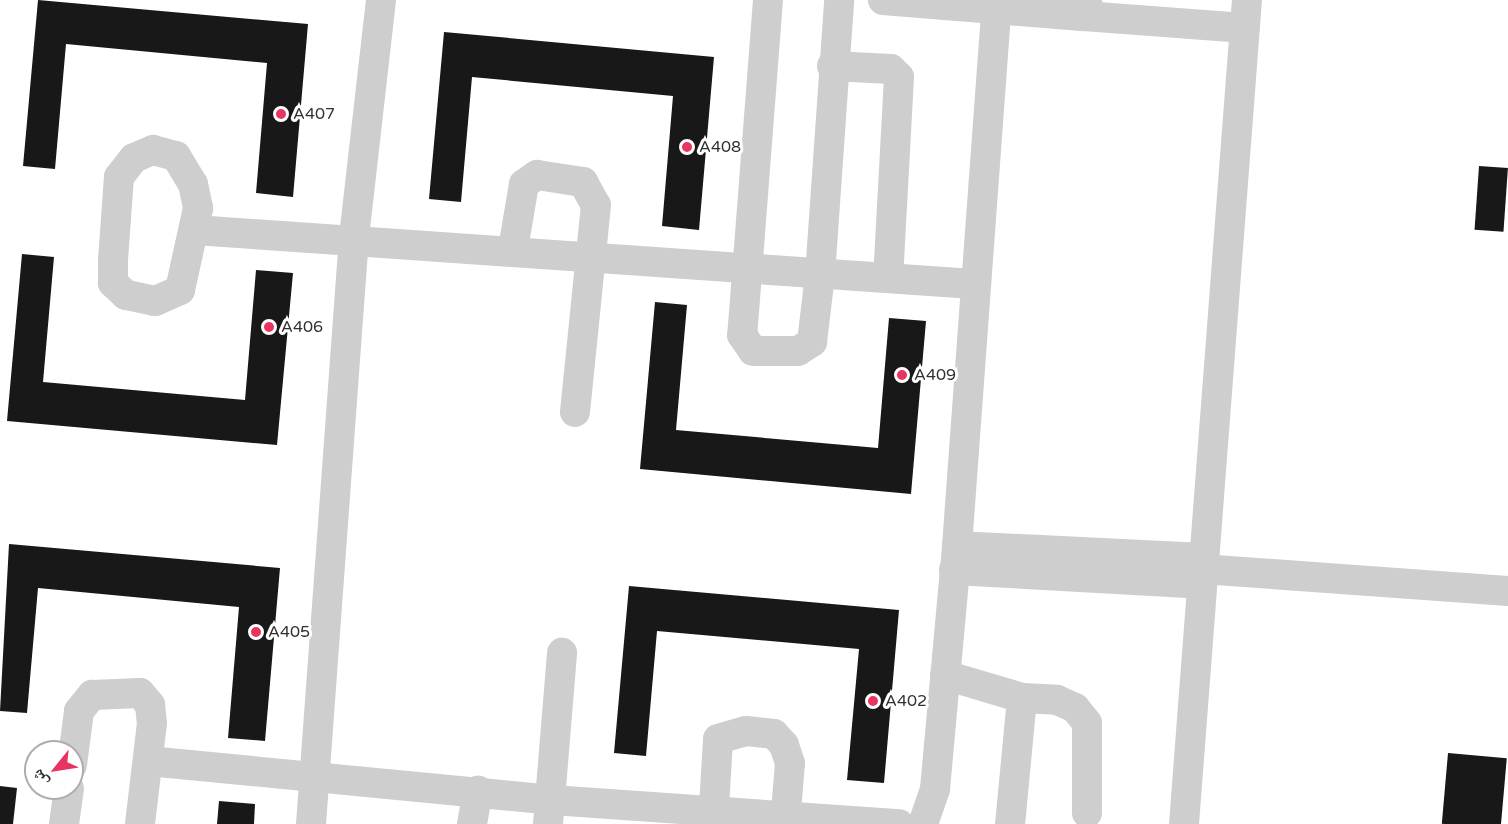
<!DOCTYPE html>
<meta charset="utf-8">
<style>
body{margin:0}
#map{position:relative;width:1508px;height:824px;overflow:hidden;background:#fff;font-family:"Varela Round","Noto Naskh Arabic",sans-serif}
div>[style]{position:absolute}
.building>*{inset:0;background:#181818;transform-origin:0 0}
.minor>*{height:30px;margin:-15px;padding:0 15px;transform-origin:15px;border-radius:15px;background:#cecece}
.dots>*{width:16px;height:16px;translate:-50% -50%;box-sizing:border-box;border:3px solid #fff;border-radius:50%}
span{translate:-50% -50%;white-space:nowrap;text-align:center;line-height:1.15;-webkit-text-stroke:6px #fff;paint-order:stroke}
.poi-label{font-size:16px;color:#313131}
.left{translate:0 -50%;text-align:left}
.north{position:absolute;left:24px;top:740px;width:60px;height:60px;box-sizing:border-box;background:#fff;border:2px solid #adadad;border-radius:50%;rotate:240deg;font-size:16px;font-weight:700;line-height:24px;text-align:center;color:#313131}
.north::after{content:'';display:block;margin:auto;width:21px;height:27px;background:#e73460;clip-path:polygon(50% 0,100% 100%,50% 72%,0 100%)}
</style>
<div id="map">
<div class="building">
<div style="clip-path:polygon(38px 0,308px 24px,293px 197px,256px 193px,267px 63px,66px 44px,55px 169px,23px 166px)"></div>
<div style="clip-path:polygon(444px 32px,714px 57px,699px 230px,662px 226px,673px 96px,472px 77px,461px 202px,429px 199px)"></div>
<div style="left:1479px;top:166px;width:29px;height:64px;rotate:4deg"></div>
<div style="clip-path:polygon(22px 254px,54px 257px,43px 382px,245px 400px,256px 270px,293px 273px,277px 445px,7px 421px)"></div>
<div style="clip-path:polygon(655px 302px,687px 305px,676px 430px,878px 448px,889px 318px,926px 321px,911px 494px,640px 469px)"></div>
<div style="clip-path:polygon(9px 544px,280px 568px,265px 741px,228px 738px,239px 607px,38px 588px,27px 713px,0 711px)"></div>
<div style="clip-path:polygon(629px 586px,899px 610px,884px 783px,847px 780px,859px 649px,657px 631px,646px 756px,614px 753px)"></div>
<div style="left:1448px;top:753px;width:59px;height:71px;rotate:5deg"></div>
<div style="clip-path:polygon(0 786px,17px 788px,13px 824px,0 824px)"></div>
<div style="clip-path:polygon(219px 801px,255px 804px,254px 824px,217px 824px)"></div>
</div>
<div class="minor">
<div style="left:768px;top:0;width:336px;rotate:94.4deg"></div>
<div style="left:742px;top:335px;width:19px;rotate:55deg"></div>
<div style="left:753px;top:351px;width:45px"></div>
<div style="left:798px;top:351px;width:17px;rotate:-33deg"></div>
<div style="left:812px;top:342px;width:67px;rotate:-83.2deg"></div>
<div style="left:820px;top:275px;width:276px;rotate:-86deg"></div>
<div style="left:883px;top:0;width:202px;rotate:4.6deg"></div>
<div style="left:1084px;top:16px;width:16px;rotate:-79deg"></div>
<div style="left:1084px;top:16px;width:161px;rotate:4.3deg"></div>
<div style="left:832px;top:66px;width:59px;rotate:2.9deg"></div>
<div style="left:891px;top:69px;width:11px;rotate:45deg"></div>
<div style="left:899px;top:77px;width:201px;rotate:93.1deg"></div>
<div style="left:153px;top:150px;width:24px;rotate:15deg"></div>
<div style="left:176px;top:156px;width:33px;rotate:59deg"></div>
<div style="left:193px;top:184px;width:25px;rotate:78deg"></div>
<div style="left:198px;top:208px;width:84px;rotate:102.4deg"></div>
<div style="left:180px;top:290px;width:27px;rotate:156deg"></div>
<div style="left:155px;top:301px;width:30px;rotate:-168deg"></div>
<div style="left:126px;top:295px;width:18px;rotate:-137deg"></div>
<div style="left:113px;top:283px;width:23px;rotate:-90deg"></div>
<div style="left:113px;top:260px;width:83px;rotate:-85.9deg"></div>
<div style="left:119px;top:177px;width:24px;rotate:-52deg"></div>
<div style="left:134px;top:158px;width:21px;rotate:-23deg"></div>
<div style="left:195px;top:230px;width:780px;rotate:3.97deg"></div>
<div style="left:513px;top:249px;width:66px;rotate:-80.4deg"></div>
<div style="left:524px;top:184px;width:16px;rotate:-35deg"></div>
<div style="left:537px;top:175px;width:47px;rotate:8.7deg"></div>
<div style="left:583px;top:182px;width:26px;rotate:61deg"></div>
<div style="left:596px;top:205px;width:208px;rotate:95.8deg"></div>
<div style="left:957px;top:546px;width:247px;rotate:2.8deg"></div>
<div style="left:1202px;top:569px;width:307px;rotate:4.1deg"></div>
<div style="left:954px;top:570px;width:247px;rotate:3.2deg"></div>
<div style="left:945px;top:675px;width:80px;rotate:16.6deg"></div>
<div style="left:1022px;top:698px;width:127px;rotate:95.4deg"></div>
<div style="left:1022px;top:698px;width:35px;rotate:3deg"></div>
<div style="left:1057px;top:700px;width:20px;rotate:24deg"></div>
<div style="left:1075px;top:708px;width:19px;rotate:51deg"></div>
<div style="left:1087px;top:723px;width:90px;rotate:90deg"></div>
<div style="left:148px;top:761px;width:406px;rotate:5.5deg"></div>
<div style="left:552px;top:800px;width:348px;rotate:4deg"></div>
<div style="left:72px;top:765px;width:54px;rotate:-82.6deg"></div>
<div style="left:79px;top:711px;width:21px;rotate:-51deg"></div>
<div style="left:92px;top:695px;width:48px;rotate:-2.4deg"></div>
<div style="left:140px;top:693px;width:16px;rotate:50deg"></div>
<div style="left:150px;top:705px;width:18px;rotate:84deg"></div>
<div style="left:152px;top:723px;width:102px;rotate:96.8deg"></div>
<div style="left:64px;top:824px;width:36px;rotate:-82deg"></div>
<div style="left:311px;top:824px;width:589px;rotate:-85.81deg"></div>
<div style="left:354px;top:237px;width:239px;rotate:-83.5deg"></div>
<div style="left:472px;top:824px;width:34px;rotate:-80deg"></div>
<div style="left:548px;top:824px;width:172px;rotate:-85.3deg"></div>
<div style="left:713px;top:824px;width:85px;rotate:-86.6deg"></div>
<div style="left:718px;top:739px;width:29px;rotate:-16deg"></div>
<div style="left:746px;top:731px;width:28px;rotate:6deg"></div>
<div style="left:774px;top:734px;width:15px;rotate:48deg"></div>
<div style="left:784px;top:745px;width:19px;rotate:72deg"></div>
<div style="left:790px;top:763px;width:61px;rotate:94.7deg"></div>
<div style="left:923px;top:824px;width:37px;rotate:-71deg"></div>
<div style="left:935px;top:789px;width:244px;rotate:-84.8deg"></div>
<div style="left:957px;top:546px;width:547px;rotate:-85.81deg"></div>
<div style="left:1184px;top:824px;width:826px;rotate:-85.63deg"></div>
</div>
<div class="dots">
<div style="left:281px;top:114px;background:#e73460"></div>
<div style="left:687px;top:147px;background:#e73460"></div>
<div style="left:269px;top:327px;background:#e73460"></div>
<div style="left:902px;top:375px;background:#e73460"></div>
<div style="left:256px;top:632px;background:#e73460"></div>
<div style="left:873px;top:701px;background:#e73460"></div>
</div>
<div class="poi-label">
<span class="left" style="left:293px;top:114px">A407</span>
<span class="left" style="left:699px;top:147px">A408</span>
<span class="left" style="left:281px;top:327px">A406</span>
<span class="left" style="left:914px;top:375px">A409</span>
<span class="left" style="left:268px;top:632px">A405</span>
<span class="left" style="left:885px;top:701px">A402</span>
</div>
<div class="north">ش</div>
</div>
